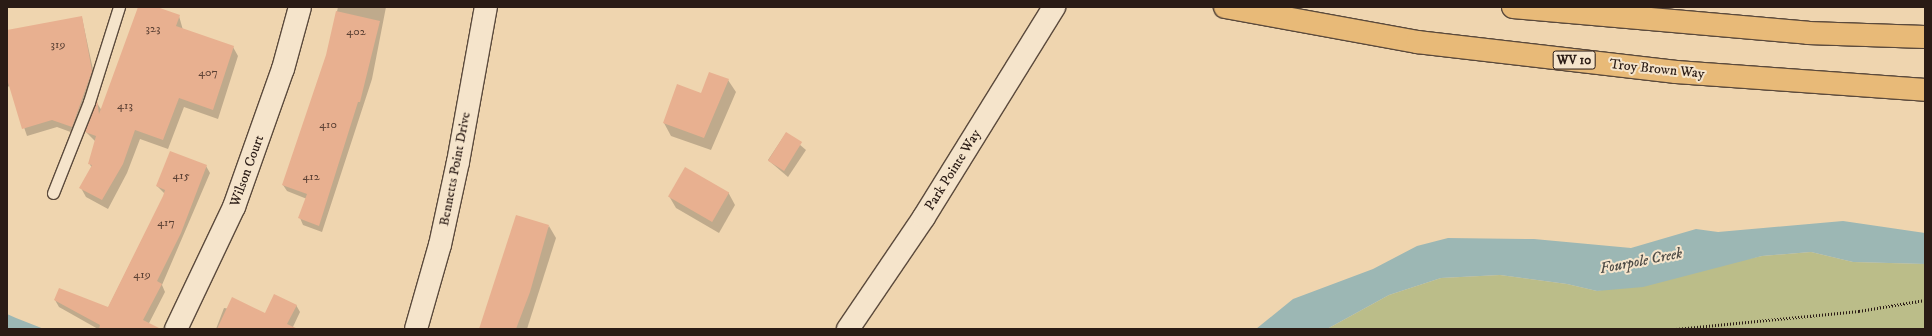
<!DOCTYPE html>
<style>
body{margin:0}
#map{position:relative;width:1932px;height:336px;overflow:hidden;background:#efd5af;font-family:"IM FELL DW Pica",serif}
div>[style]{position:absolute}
.green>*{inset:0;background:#bbbd89}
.water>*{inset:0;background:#9cb7b4}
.shadow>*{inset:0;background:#0003}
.building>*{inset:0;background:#e8b090;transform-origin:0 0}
.path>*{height:2.5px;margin-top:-1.25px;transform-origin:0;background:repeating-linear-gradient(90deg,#2a1b15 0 1px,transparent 0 3px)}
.roads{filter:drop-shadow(1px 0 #5b4a3c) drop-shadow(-1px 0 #5b4a3c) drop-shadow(0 1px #5b4a3c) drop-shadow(0 -1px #5b4a3c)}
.lane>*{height:11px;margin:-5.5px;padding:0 5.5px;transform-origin:5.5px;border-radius:5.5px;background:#f5e4cb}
.street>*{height:22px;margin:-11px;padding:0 11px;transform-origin:11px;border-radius:11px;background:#f5e4cb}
.primary>*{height:22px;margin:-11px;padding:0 11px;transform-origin:11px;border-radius:11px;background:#e8ba78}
span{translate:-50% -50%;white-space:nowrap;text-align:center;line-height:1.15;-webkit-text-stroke:4px #f5e4cb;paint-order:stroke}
.number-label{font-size:12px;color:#5a4034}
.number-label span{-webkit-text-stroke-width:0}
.shield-label span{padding:1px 3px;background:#f5e4cb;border:1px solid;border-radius:3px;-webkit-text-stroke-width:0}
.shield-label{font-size:13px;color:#2a1b15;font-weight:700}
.street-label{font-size:14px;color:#2a1b15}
.water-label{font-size:15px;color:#4c4a45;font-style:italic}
.frame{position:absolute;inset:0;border:8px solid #2a1b15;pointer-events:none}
</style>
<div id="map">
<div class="green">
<div style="clip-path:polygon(1811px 252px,1853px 262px,1925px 264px,1925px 329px,1327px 329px,1389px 295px,1441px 278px,1500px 275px,1567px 284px,1597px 291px,1762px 256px)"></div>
</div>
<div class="water">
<div style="clip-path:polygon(1843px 221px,1925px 233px,1925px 264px,1853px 262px,1811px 252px,1762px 256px,1643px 287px,1597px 291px,1567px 284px,1500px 275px,1441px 278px,1389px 295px,1327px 329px,1256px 329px,1293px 299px,1373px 269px,1417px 246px,1448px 238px,1534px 239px,1631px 248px,1696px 229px,1718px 232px)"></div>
<div style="clip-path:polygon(7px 314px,16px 318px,44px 329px,7px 329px)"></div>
</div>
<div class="shadow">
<div style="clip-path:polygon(139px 7px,154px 7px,179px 16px,183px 30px,233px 47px,238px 56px,218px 119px,184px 107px,168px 149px,140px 139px,127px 173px,108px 209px,86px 197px,81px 188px,92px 168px,89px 163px,97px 143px,86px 132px,97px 103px,102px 111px)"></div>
<div style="clip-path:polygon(338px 7px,386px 7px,372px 79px,322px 232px,303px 225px,300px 218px,307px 199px,287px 191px,283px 185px,327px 56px)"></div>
<div style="clip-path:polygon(82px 18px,95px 79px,76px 134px,57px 127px,27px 136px,10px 86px,7px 87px,7px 31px)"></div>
<div style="clip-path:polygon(728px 80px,736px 92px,711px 150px,671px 136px,664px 123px,678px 86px,702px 94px)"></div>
<div style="clip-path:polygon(786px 133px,806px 150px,788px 177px,768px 160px)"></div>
<div style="clip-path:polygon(206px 166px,210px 173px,162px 285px,165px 292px,146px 329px,98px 329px,59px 307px,55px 300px,108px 308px,165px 194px,157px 186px)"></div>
<div style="clip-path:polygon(728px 192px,735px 205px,719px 233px,676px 208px,669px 196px)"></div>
<div style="clip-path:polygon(549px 226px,556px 238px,527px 329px,480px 329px)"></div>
<div style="clip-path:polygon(296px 305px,300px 312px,292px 329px,216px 329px,224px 308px,265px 314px)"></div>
</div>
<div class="building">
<div style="clip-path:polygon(138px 7px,157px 7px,180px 15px,176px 26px,234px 46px,213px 110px,179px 98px,163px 140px,135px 130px,123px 164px,102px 200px,79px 188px,92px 165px,88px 164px,96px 136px,85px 132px,97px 100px,99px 114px)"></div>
<div style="clip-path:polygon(336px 11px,380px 21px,360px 102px,358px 102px,319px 226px,298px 218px,307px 194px,282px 185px,326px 55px)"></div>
<div style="clip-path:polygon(82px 16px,92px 71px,72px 127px,52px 120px,22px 129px,7px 79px,7px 30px)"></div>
<div style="clip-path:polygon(709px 72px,729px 79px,704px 138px,663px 123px,677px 84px,701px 93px)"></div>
<div style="left:786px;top:132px;width:19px;height:34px;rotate:32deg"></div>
<div style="clip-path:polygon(170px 151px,207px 165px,181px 233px,157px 281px,162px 284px,143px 320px,161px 329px,99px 329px,100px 325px,54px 300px,59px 288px,108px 307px,163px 196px,165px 190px,156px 186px)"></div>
<div style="left:685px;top:167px;width:51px;height:34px;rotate:30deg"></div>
<div style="clip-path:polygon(516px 215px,549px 225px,530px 292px,516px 329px,479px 329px)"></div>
<div style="clip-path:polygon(274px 294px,297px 305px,287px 324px,298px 329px,217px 329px,232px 297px,265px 313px)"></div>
</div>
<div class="path">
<div style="left:1676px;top:329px;width:184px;rotate:-5.6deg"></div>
<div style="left:1859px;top:311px;width:67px;rotate:-9.5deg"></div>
</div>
<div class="roads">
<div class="lane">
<div style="left:53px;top:193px;width:98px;rotate:-68.4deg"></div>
<div style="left:89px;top:102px;width:100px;rotate:-72.5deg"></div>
</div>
<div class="street">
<div style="left:176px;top:329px;width:135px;rotate:-64.6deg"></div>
<div style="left:234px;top:207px;width:146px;rotate:-70.5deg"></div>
<div style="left:283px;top:69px;width:64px;rotate:-74.7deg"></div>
<div style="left:416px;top:329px;width:87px;rotate:-74.1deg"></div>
<div style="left:440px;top:245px;width:85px;rotate:-77.8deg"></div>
<div style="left:458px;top:162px;width:158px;rotate:-79.8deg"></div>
<div style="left:848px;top:329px;width:135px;rotate:-55.8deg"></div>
<div style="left:924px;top:217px;width:247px;rotate:-58.2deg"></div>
</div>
<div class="primary">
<div style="left:1225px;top:7px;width:195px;rotate:10.3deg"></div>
<div style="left:1417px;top:42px;width:261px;rotate:6.6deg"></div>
<div style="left:1676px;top:72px;width:250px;rotate:4.1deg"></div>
<div style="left:1513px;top:7px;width:296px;rotate:5deg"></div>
<div style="left:1808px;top:33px;width:117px;rotate:2deg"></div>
</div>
</div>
<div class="number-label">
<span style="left:153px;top:29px">323</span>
<span style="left:356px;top:32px">402</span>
<span style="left:58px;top:45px">319</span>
<span style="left:208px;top:73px">407</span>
<span style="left:125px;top:106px">413</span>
<span style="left:328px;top:125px">410</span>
<span style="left:181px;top:176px">415</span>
<span style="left:311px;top:177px">412</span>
<span style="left:166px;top:223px">417</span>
<span style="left:142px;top:275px">419</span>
</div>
<div class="shield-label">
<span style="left:1574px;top:60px">WV 10</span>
</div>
<div class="street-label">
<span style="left:1657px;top:69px;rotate:6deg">Troy Brown Way</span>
<span style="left:455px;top:169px;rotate:-79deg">Bennetts Point Drive</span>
<span style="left:953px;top:170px;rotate:-58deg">Park Pointe Way</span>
<span style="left:247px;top:171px;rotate:-70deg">Wilson Court</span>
</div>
<div class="water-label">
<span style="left:1641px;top:261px;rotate:-11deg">Fourpole Creek</span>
</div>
<div class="frame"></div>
</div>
